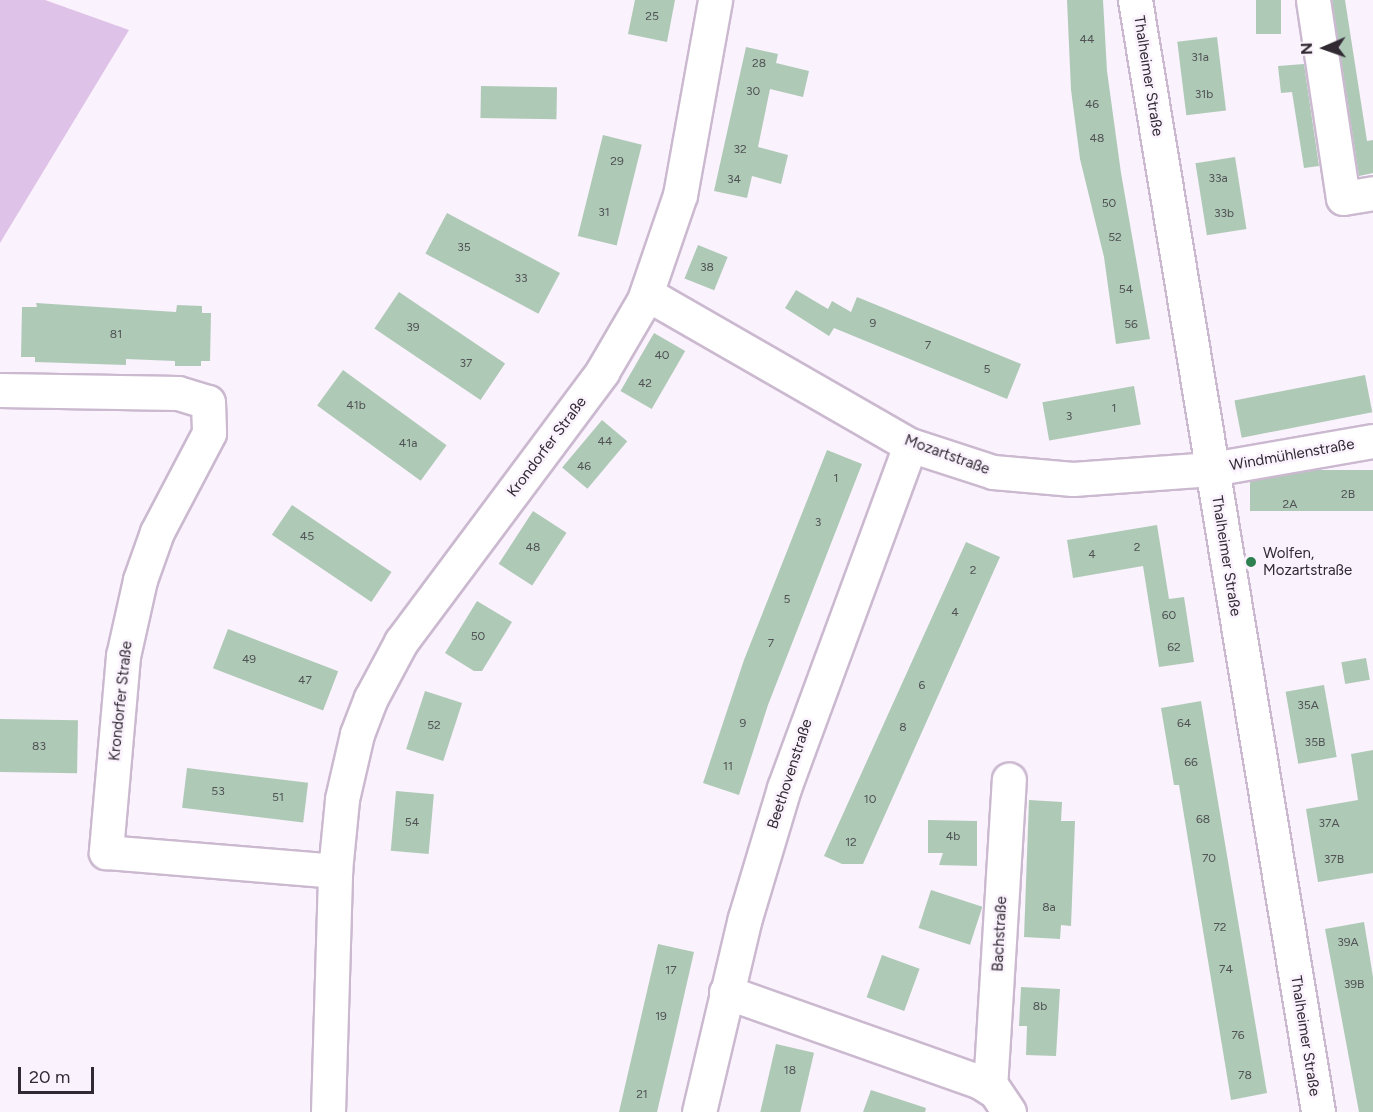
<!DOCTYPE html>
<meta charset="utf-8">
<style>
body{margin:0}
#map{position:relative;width:1373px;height:1112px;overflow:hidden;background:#faf2fc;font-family:Figtree,sans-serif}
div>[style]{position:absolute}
.green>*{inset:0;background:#dfc2e7}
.building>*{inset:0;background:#afc9b7;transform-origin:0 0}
.roads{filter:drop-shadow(2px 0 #cbb9d0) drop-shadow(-2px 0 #cbb9d0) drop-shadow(0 2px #cbb9d0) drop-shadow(0 -2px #cbb9d0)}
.minor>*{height:33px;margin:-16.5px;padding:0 16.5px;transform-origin:16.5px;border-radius:16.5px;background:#fff}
.dots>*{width:16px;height:16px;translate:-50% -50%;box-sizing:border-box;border:3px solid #faf2fc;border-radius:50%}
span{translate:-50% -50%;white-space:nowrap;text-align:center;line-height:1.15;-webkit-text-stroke:5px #faf2fc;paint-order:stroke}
.number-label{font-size:12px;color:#505254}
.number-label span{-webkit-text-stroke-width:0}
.street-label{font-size:15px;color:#312a33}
.poi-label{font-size:15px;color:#312a33}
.left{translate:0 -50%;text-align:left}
.north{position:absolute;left:1295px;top:18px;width:60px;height:60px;-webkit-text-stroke:4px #faf2fc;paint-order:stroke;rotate:268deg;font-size:16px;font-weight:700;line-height:24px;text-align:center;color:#312a33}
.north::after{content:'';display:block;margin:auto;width:21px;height:27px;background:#312a33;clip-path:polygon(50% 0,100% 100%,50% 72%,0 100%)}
.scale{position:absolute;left:18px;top:1067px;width:76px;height:27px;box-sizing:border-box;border:3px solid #312a33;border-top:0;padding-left:8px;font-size:18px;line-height:21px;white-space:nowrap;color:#312a33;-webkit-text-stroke:4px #faf2fc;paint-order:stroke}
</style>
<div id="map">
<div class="green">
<div style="clip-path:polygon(0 0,45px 0,129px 30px,0 243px)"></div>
</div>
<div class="building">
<div style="clip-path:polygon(635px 0,675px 0,667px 42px,628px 34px)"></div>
<div style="clip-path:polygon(1067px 0,1103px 0,1107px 71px,1121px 173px,1150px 339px,1116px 344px,1104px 257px,1080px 159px,1071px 90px)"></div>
<div style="left:1256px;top:0;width:25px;height:34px"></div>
<div style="clip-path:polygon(1332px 0,1345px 0,1367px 141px,1373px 140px,1373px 173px,1359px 176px)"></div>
<div style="left:1217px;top:37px;width:74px;height:40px;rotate:83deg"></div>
<div style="clip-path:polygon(746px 47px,778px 54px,776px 63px,809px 71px,803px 97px,770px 89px,758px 147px,788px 155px,781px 184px,752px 176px,747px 198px,714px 191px)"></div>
<div style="clip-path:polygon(1304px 64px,1319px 166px,1304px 168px,1292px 92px,1281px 93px,1278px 66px)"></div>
<div style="left:481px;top:86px;width:76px;height:32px;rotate:1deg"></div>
<div style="left:603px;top:135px;width:40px;height:104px;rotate:14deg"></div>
<div style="left:1235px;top:157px;width:73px;height:40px;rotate:81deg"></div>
<div style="left:447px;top:213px;width:128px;height:46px;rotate:28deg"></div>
<div style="left:698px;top:245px;width:32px;height:36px;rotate:22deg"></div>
<div style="clip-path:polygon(796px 290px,828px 309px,832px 301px,851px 312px,857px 297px,1021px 364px,1007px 399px,834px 328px,829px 336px,785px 308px)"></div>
<div style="left:399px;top:292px;width:128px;height:44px;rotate:34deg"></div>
<div style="clip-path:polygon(36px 303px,176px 312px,177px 305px,202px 306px,202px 313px,211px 313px,210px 361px,201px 361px,201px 366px,175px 366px,175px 361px,126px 359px,126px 365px,35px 362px,35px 357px,21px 357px,22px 307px,37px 307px)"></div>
<div style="left:654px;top:333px;width:36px;height:67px;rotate:30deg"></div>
<div style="left:343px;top:370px;width:128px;height:44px;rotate:36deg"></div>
<div style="left:1365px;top:375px;width:38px;height:133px;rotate:79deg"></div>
<div style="left:1134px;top:386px;width:39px;height:93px;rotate:80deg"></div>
<div style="left:602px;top:420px;width:33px;height:62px;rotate:40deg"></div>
<div style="clip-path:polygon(827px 450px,862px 464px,768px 705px,739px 795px,703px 783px,744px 660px)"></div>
<div style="left:1373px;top:470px;width:41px;height:123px;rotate:90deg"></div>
<div style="left:292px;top:505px;width:120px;height:36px;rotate:34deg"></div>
<div style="left:533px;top:511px;width:40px;height:63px;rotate:33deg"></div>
<div style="clip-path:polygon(1157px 525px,1169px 599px,1184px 597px,1194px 662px,1159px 667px,1143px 566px,1073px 578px,1067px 540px)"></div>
<div style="clip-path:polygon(966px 542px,1000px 557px,863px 864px,842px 864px,824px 856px)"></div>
<div style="clip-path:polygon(477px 601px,512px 622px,482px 671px,474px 671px,445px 653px)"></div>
<div style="left:228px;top:629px;width:118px;height:42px;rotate:21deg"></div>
<div style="left:1366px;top:658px;width:22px;height:25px;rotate:80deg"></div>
<div style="left:1324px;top:685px;width:73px;height:39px;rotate:80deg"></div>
<div style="left:425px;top:691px;width:39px;height:61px;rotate:18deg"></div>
<div style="clip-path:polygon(1201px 701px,1267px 1093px,1231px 1100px,1179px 785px,1174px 785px,1161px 708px)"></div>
<div style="left:0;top:719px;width:78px;height:53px;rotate:1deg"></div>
<div style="clip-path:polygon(1373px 750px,1373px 873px,1318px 882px,1306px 809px,1358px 800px,1351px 754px)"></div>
<div style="left:187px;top:768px;width:122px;height:40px;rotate:7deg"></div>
<div style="left:396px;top:791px;width:38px;height:60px;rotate:5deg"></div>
<div style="clip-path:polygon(1029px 800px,1062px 802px,1061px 821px,1075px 821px,1071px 926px,1061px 925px,1060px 939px,1024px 937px)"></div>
<div style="clip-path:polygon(928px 820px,977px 821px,977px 866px,939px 865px,943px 853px,928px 853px)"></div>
<div style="left:931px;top:890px;width:54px;height:40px;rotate:18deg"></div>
<div style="clip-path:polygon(1364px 922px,1373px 977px,1373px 1112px,1359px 1112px,1325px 929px)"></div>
<div style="clip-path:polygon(658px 944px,694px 952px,673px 1044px,657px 1112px,619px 1112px)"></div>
<div style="left:882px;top:955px;width:40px;height:45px;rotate:20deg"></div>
<div style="clip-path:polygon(1021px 987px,1060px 989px,1056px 1056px,1026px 1055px,1027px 1026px,1019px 1026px)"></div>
<div style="left:776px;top:1044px;width:39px;height:70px;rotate:13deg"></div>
<div style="clip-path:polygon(871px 1090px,926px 1108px,925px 1112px,863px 1112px)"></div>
</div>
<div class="roads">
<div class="minor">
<div style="left:1135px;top:0;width:1127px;rotate:80.65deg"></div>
<div style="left:1313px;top:0;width:200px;rotate:81.4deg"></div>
<div style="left:1343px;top:198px;width:30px;rotate:-9deg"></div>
<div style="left:647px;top:294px;width:303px;rotate:29.9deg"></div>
<div style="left:910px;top:445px;width:87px;rotate:18deg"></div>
<div style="left:993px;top:472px;width:80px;rotate:5deg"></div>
<div style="left:1073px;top:479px;width:139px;rotate:-4.1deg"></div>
<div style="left:1212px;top:469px;width:163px;rotate:-9.9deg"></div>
<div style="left:0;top:390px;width:178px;rotate:1deg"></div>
<div style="left:178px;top:393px;width:31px;rotate:17deg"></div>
<div style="left:208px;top:402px;width:31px;rotate:88deg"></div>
<div style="left:209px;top:433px;width:112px;rotate:117.7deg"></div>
<div style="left:157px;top:532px;width:51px;rotate:109.5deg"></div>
<div style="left:140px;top:580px;width:78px;rotate:102.6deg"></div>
<div style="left:123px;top:656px;width:197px;rotate:95deg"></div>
<div style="left:106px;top:852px;width:230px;rotate:4.7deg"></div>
<div style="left:726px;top:992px;width:269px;rotate:19.5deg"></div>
<div style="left:980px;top:1082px;width:17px;rotate:31deg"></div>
<div style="left:995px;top:1091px;width:25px;rotate:56deg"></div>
<div style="left:990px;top:1088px;width:309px;rotate:-86.5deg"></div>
<div style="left:328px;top:1112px;width:241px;rotate:-88.3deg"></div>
<div style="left:335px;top:871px;width:72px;rotate:-84.4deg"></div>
<div style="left:342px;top:799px;width:67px;rotate:-77deg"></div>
<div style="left:357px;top:734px;width:39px;rotate:-69deg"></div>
<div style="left:371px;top:698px;width:64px;rotate:-61.8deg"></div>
<div style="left:401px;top:642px;width:337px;rotate:-53.3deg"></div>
<div style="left:602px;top:372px;width:83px;rotate:-59.7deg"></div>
<div style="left:644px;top:300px;width:111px;rotate:-71.1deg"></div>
<div style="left:680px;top:195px;width:198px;rotate:-79.8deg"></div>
<div style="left:699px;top:1112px;width:199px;rotate:-76.7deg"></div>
<div style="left:745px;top:918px;width:136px;rotate:-73.3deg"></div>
<div style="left:784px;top:788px;width:365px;rotate:-69.8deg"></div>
</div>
</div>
<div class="dots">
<div style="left:1251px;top:562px;background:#2f8051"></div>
</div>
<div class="number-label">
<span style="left:652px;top:17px">25</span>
<span style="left:1087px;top:40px">44</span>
<span style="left:1200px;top:58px">31a</span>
<span style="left:759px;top:64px">28</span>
<span style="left:753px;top:92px">30</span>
<span style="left:1204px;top:95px">31b</span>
<span style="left:1092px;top:105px">46</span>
<span style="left:1097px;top:139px">48</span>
<span style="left:740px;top:150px">32</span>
<span style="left:617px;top:162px">29</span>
<span style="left:1218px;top:179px">33a</span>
<span style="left:734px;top:180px">34</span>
<span style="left:1109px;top:204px">50</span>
<span style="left:604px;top:213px">31</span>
<span style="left:1224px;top:214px">33b</span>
<span style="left:1115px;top:238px">52</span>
<span style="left:464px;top:248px">35</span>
<span style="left:707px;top:268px">38</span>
<span style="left:521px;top:279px">33</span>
<span style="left:1126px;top:290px">54</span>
<span style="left:873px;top:324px">9</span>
<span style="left:1131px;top:325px">56</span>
<span style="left:413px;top:328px">39</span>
<span style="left:116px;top:335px">81</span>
<span style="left:928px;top:346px">7</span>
<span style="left:662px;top:356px">40</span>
<span style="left:466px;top:364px">37</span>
<span style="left:987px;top:370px">5</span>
<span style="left:645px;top:384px">42</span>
<span style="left:356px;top:406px">41b</span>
<span style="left:1114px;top:409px">1</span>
<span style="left:1069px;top:417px">3</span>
<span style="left:605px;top:442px">44</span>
<span style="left:408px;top:444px">41a</span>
<span style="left:584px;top:467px">46</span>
<span style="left:836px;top:479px">1</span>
<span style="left:1348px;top:495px">2B</span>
<span style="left:1290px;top:505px">2A</span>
<span style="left:818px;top:523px">3</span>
<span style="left:307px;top:537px">45</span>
<span style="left:533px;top:548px">48</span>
<span style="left:1137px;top:548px">2</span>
<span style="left:1092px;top:555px">4</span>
<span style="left:973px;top:571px">2</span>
<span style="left:787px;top:600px">5</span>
<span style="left:955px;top:613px">4</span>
<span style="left:1169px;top:616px">60</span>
<span style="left:478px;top:637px">50</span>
<span style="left:771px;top:644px">7</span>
<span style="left:1174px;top:648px">62</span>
<span style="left:249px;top:660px">49</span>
<span style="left:305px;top:681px">47</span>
<span style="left:922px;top:686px">6</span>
<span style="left:1308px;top:706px">35A</span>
<span style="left:743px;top:724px">9</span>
<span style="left:1184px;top:724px">64</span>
<span style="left:434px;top:726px">52</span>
<span style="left:903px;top:728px">8</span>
<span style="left:1315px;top:743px">35B</span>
<span style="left:39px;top:747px">83</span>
<span style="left:1191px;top:763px">66</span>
<span style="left:728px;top:767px">11</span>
<span style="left:218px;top:792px">53</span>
<span style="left:278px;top:798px">51</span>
<span style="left:870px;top:800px">10</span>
<span style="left:1203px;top:820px">68</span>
<span style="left:412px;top:823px">54</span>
<span style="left:1329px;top:824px">37A</span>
<span style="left:953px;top:837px">4b</span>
<span style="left:851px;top:843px">12</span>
<span style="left:1209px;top:859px">70</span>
<span style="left:1334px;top:860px">37B</span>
<span style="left:1049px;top:908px">8a</span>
<span style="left:1220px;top:928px">72</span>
<span style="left:1348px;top:943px">39A</span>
<span style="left:1226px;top:970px">74</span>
<span style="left:671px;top:971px">17</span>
<span style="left:1354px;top:985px">39B</span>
<span style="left:1040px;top:1007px">8b</span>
<span style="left:661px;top:1017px">19</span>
<span style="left:1238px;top:1036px">76</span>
<span style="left:790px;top:1071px">18</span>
<span style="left:1245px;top:1076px">78</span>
<span style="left:642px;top:1095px">21</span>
</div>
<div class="street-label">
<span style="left:1148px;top:76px;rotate:81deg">Thalheimer Straße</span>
<span style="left:547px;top:447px;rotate:-53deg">Krondorfer Straße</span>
<span style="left:947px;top:455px;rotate:20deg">Mozartstraße</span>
<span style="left:1292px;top:455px;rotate:-10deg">Windmühlenstraße</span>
<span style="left:1226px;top:556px;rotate:81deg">Thalheimer Straße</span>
<span style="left:121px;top:701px;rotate:-84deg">Krondorfer Straße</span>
<span style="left:790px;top:774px;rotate:-72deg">Beethovenstraße</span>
<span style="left:1000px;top:934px;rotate:-87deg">Bachstraße</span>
<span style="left:1305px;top:1036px;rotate:81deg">Thalheimer Straße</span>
</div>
<div class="poi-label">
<span class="left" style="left:1263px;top:562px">Wolfen,<br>Mozartstraße</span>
</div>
<div class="north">N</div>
<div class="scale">20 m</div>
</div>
